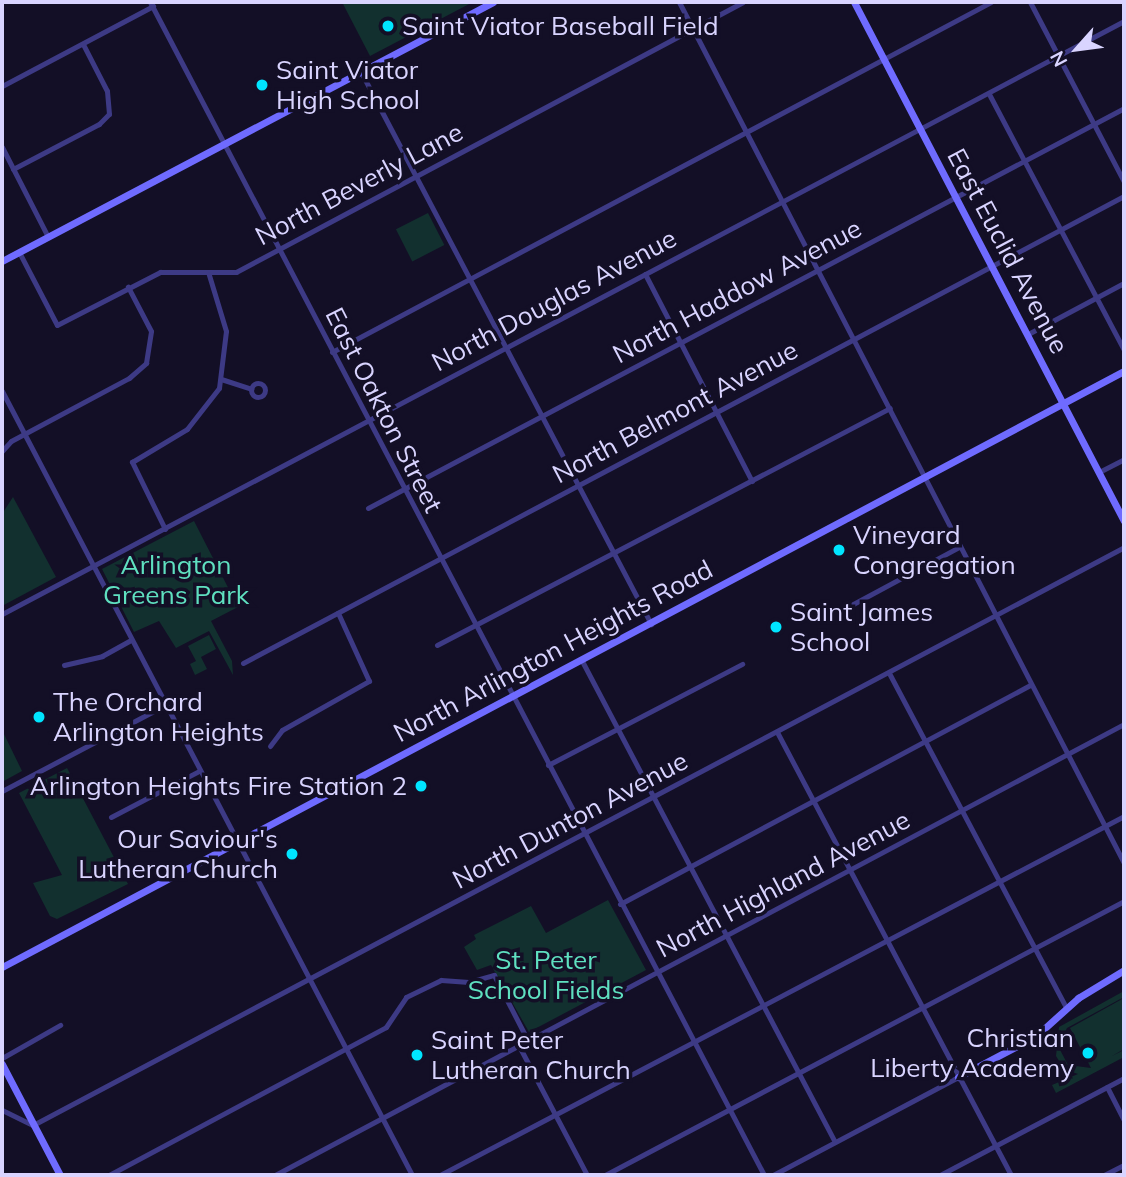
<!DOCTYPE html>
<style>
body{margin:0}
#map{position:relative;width:1126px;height:1177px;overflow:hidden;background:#130f26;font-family:Mulish,sans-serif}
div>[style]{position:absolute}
.green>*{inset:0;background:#12302f;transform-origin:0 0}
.street>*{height:5px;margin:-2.5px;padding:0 2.5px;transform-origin:2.5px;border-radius:2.5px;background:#3d3a85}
.street>.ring{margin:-2.5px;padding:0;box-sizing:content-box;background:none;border:5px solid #3d3a85;border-radius:50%}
.secondary>*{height:7px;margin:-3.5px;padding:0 3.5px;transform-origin:3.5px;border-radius:3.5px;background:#6f6bff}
.dots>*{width:19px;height:19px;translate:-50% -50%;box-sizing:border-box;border:4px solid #130f26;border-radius:50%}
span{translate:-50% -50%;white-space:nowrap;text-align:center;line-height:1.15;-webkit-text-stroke:7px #130f26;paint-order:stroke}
.poi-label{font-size:26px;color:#d9d4ff}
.left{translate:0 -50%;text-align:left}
.right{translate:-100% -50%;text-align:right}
.street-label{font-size:26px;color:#d9d4ff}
.park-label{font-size:26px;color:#5fe0c0}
.frame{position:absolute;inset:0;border:4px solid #d9d4ff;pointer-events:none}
.north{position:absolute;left:1042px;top:14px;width:70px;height:70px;-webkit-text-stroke:5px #130f26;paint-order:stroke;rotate:242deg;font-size:19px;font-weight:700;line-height:28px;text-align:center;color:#d9d4ff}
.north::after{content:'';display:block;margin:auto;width:24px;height:32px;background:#d9d4ff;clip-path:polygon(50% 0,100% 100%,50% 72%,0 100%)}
</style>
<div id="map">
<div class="green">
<div style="clip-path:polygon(342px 2px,473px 2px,370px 56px)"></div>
<div style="left:428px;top:213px;width:36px;height:36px;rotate:63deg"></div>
<div style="clip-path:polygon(13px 497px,56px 577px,2px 606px,2px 514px)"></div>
<div style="clip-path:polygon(194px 521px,238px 607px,211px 621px,232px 661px,233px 675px,209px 631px,176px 648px,159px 621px,134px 632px,102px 569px)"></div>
<div style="clip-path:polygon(209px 635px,216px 649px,201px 657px,207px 669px,195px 675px,190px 664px,196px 661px,188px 646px)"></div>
<div style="clip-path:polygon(2px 730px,22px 771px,2px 782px)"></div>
<div style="clip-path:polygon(67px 768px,128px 884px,57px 919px,50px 916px,33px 883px,62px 875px,19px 793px)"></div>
<div style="clip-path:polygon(608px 900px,646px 970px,529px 1032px,491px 965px,477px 970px,464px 947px,476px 939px,474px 935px,531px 906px,546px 933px)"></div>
<div style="clip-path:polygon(1124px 991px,1124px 997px,1067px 1028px,1058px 1046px,1068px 1065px,1091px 1068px,1070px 1028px,1124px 998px,1124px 1049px,1112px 1056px,1124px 1050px,1124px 1057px,1056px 1093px,1052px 1085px,1078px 1074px,1064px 1069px,1056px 1056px,1059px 1027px)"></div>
</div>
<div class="street">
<div style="left:150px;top:2px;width:1324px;rotate:62.37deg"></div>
<div style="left:679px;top:2px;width:969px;rotate:62.67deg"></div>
<div style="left:1030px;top:2px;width:203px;rotate:62.4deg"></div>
<div style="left:361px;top:72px;width:624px;rotate:62.28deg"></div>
<div style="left:2px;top:86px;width:171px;rotate:-27.9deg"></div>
<div style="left:989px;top:94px;width:289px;rotate:62.2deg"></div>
<div style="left:2px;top:147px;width:101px;rotate:62.9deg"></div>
<div style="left:13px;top:169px;width:97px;rotate:-27.6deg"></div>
<div style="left:99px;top:124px;width:14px;rotate:-45deg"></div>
<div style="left:109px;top:114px;width:23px;rotate:-95deg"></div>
<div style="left:107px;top:91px;width:53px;rotate:-117.1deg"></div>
<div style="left:19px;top:252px;width:82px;rotate:62.5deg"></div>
<div style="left:57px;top:325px;width:116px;rotate:-27.2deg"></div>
<div style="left:160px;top:272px;width:76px"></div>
<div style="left:236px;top:272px;width:574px;rotate:-28.04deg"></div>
<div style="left:645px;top:274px;width:233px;rotate:62.7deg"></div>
<div style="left:1028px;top:334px;width:109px;rotate:-28deg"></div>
<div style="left:332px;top:352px;width:746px;rotate:-27.97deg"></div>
<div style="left:221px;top:379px;width:32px;rotate:18deg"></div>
<div class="ring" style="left:251px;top:383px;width:9px;height:9px"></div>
<div style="left:2px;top:391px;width:885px;rotate:62.39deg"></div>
<div style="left:2px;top:451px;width:13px;rotate:-48deg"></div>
<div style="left:11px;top:441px;width:134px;rotate:-28.1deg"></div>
<div style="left:129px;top:378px;width:23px;rotate:-41deg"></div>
<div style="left:146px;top:363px;width:32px;rotate:-81deg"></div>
<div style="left:151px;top:331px;width:50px;rotate:-117.6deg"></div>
<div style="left:1099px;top:472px;width:28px;rotate:-27deg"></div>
<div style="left:368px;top:508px;width:855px;rotate:-27.88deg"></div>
<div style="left:165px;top:529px;width:75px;rotate:-116.2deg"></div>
<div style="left:132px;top:462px;width:64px;rotate:-31deg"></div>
<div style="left:187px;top:429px;width:52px;rotate:-52deg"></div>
<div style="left:219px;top:388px;width:57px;rotate:-83deg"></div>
<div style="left:226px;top:331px;width:59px;rotate:-106.9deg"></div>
<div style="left:2px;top:614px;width:1269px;rotate:-27.86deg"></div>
<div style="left:829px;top:617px;width:148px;rotate:-28.3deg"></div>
<div style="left:437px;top:645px;width:511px;rotate:-27.62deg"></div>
<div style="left:582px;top:661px;width:543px;rotate:62.26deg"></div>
<div style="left:243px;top:663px;width:997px;rotate:-27.93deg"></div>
<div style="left:64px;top:665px;width:39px;rotate:-13deg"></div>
<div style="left:102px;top:656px;width:33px;rotate:-29deg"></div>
<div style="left:889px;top:673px;width:380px;rotate:62.1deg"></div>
<div style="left:777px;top:732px;width:501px;rotate:62.16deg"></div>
<div style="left:270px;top:746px;width:20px;rotate:-53deg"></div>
<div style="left:282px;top:730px;width:100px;rotate:-29.4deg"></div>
<div style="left:369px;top:681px;width:75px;rotate:-114.5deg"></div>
<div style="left:548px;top:765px;width:219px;rotate:-27.5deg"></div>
<div style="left:2px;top:791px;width:184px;rotate:-27.8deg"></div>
<div style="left:111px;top:817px;width:99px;rotate:-27.6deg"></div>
<div style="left:620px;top:904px;width:466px;rotate:-28.1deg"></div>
<div style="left:519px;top:1046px;width:146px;rotate:62.2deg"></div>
<div style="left:2px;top:1058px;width:67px;rotate:-29.6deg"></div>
<div style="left:1107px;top:1087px;width:38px;rotate:63deg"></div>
<div style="left:2px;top:1110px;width:34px;rotate:26deg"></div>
<div style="left:33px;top:1125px;width:1235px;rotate:-27.91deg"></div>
<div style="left:109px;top:1175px;width:314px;rotate:-28.1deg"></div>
<div style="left:386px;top:1027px;width:36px;rotate:-56deg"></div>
<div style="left:406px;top:997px;width:39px;rotate:-26deg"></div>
<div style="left:441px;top:980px;width:28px;rotate:4deg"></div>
<div style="left:469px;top:982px;width:26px;rotate:-16deg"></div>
<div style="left:494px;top:975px;width:74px;rotate:62.7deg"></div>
<div style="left:275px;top:1175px;width:961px;rotate:-27.98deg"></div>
<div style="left:440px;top:1175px;width:772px;rotate:-27.69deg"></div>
<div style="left:605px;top:1175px;width:587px;rotate:-27.83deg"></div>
<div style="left:773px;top:1175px;width:209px;rotate:-27.9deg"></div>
<div style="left:940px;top:1175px;width:208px;rotate:-27.8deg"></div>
<div style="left:1104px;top:1175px;width:22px;rotate:-27deg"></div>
</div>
<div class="secondary">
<div style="left:854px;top:2px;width:585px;rotate:62.52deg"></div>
<div style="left:2px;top:261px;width:555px;rotate:-27.81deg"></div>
<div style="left:2px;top:967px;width:1270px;rotate:-27.98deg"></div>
<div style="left:2px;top:1064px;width:125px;rotate:62.4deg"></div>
<div style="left:958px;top:1077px;width:88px;rotate:-27.7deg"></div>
<div style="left:1036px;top:1036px;width:57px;rotate:-42.1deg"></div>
<div style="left:1078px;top:998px;width:54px;rotate:-31.3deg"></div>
</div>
<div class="dots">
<div style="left:388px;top:26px;background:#00e5ff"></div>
<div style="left:262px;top:85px;background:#00e5ff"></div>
<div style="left:839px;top:550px;background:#00e5ff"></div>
<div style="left:776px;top:627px;background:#00e5ff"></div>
<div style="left:39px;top:717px;background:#00e5ff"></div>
<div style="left:421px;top:786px;background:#00e5ff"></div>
<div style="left:292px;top:854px;background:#00e5ff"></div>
<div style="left:1088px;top:1053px;background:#00e5ff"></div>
<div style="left:417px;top:1055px;background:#00e5ff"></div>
</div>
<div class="poi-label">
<span class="left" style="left:402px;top:26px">Saint Viator Baseball Field</span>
<span class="left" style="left:276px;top:85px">Saint Viator<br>High School</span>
<span class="left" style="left:853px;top:550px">Vineyard<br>Congregation</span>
<span class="left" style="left:790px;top:627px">Saint James<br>School</span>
<span class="left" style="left:53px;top:717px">The Orchard<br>Arlington Heights</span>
<span class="right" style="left:407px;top:786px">Arlington Heights Fire Station 2</span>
<span class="right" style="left:278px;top:854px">Our Saviour's<br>Lutheran Church</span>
<span class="right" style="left:1074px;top:1053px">Christian<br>Liberty Academy</span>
<span class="left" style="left:431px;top:1055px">Saint Peter<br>Lutheran Church</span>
</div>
<div class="street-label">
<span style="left:359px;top:184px;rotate:-28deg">North Beverly Lane</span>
<span style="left:1008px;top:251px;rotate:62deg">East Euclid Avenue</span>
<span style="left:737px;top:291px;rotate:-28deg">North Haddow Avenue</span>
<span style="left:554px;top:300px;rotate:-28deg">North Douglas Avenue</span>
<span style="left:384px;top:410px;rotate:63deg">East Oakton Street</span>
<span style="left:675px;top:412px;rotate:-28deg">North Belmont Avenue</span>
<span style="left:553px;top:651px;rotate:-28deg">North Arlington Heights Road</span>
<span style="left:570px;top:820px;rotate:-28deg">North Dunton Avenue</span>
<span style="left:783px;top:884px;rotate:-28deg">North Highland Avenue</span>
</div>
<div class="park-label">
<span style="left:176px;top:580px">Arlington<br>Greens Park</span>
<span style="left:546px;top:975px">St. Peter<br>School Fields</span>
</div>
<div class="frame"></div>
<div class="north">N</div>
</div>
